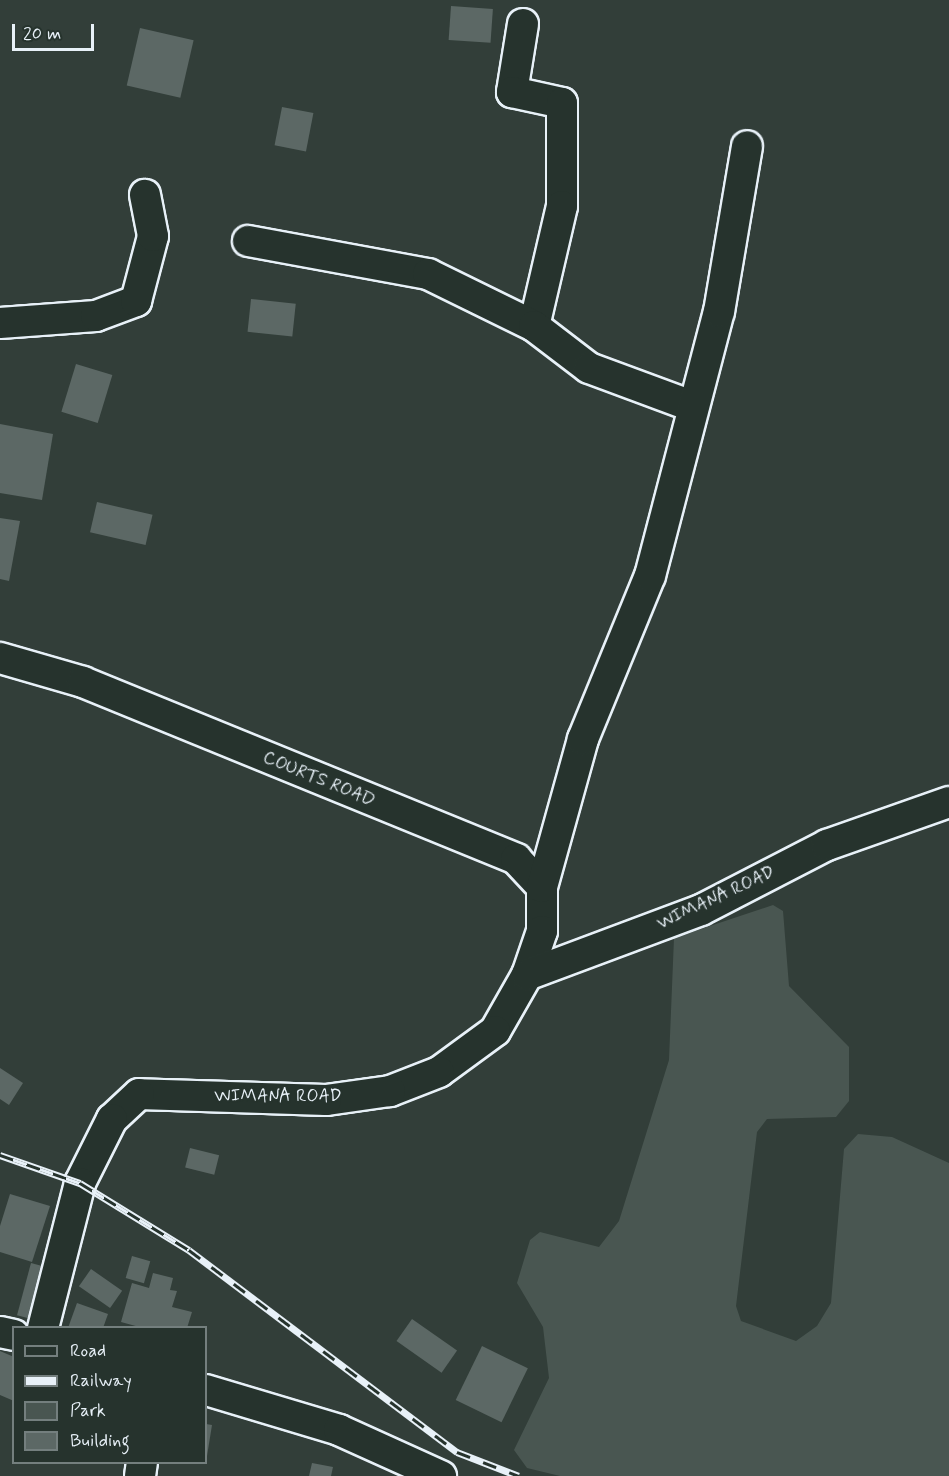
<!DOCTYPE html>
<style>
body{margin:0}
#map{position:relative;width:949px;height:1476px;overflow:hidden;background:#323e39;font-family:Mynerve,sans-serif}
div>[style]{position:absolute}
.green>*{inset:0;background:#495651}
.building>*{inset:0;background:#5c6865;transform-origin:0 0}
.roads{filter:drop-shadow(2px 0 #e8f1f8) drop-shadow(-2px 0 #e8f1f8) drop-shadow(0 2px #e8f1f8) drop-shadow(0 -2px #e8f1f8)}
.minor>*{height:30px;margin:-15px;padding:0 15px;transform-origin:15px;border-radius:15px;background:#26332d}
.rail>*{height:7px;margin-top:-3.5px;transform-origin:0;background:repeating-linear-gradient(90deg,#26332d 0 14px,#e8f1f8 0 28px);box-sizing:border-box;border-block:2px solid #e8f1f8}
span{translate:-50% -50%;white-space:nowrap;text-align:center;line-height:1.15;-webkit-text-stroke:4.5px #26332d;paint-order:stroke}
.street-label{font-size:18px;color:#e8f1f8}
.legend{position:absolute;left:12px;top:1326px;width:195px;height:138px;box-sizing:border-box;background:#26332d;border:2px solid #747f7e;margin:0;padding:8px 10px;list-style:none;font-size:18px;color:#e8f1f8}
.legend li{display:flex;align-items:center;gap:12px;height:30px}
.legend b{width:30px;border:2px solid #747f7e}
.scale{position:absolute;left:12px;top:24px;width:82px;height:27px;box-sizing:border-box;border:3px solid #e8f1f8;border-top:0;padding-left:8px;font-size:18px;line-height:21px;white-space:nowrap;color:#e8f1f8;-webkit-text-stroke:4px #26332d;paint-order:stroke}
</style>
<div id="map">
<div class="green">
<div style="clip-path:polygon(773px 905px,783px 911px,789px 986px,849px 1047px,849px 1101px,836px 1117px,767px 1119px,757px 1132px,736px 1306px,741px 1321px,796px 1341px,817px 1326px,831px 1303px,844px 1149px,858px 1134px,892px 1137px,949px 1163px,949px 1476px,560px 1476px,527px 1468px,514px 1450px,549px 1378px,543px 1327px,517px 1283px,530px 1240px,540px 1232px,599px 1247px,619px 1221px,669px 1060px,674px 938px)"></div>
</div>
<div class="building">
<div style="left:451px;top:6px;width:42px;height:34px;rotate:4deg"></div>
<div style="left:140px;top:28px;width:55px;height:59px;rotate:13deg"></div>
<div style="left:282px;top:107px;width:32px;height:39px;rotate:11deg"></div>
<div style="left:251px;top:299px;width:45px;height:33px;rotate:6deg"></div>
<div style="left:76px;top:364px;width:38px;height:50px;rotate:17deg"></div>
<div style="clip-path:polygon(0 424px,53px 434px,42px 500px,0 493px)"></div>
<div style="left:97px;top:502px;width:57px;height:31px;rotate:13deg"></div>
<div style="clip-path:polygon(0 518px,20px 521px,9px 581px,0 579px)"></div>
<div style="clip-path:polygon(0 1068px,23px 1083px,9px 1105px,0 1099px)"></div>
<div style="left:190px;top:1148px;width:30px;height:20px;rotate:14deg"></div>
<div style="clip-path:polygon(10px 1194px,50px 1206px,32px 1262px,0 1252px,0 1226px)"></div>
<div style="left:132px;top:1256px;width:19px;height:23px;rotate:16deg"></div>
<div style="left:31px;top:1263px;width:24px;height:54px;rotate:15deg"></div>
<div style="left:91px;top:1269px;width:38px;height:21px;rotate:35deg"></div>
<div style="clip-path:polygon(153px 1273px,173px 1278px,170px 1290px,177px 1291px,172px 1307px,192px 1312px,187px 1328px,143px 1328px,121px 1322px,132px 1283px,149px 1288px)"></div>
<div style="clip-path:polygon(77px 1303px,108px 1314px,103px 1328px,68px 1328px)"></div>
<div style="left:412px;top:1319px;width:55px;height:27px;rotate:35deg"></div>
<div style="left:482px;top:1346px;width:51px;height:60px;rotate:26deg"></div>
<div style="clip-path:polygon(0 1351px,14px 1357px,14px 1401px,0 1395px)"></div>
<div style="clip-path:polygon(206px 1424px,212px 1425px,207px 1456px,206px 1456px)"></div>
<div style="clip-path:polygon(312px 1463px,333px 1467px,331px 1476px,309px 1476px)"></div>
</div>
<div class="roads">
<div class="minor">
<div style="left:523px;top:24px;width:69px;rotate:99.2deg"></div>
<div style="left:512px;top:92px;width:51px;rotate:12.4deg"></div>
<div style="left:562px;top:103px;width:103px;rotate:90deg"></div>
<div style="left:562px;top:206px;width:123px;rotate:103.1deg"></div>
<div style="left:248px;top:241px;width:183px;rotate:10.4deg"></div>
<div style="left:428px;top:274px;width:118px;rotate:26.1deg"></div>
<div style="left:534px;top:326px;width:69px;rotate:37.4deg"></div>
<div style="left:589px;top:368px;width:110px;rotate:20.3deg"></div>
<div style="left:0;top:323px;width:96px;rotate:-4.2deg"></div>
<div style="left:96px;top:316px;width:43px;rotate:-20.6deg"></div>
<div style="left:136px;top:301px;width:67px;rotate:-75.3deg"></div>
<div style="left:153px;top:236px;width:42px;rotate:-101deg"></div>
<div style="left:0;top:658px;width:86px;rotate:16.1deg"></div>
<div style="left:83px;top:682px;width:468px;rotate:22.2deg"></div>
<div style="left:516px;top:859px;width:38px;rotate:47deg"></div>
<div style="left:542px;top:887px;width:44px;rotate:90deg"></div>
<div style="left:542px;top:931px;width:46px;rotate:108.8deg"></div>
<div style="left:527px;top:975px;width:64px;rotate:119.7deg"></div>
<div style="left:495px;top:1031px;width:69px;rotate:143.8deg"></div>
<div style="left:439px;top:1072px;width:53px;rotate:158.8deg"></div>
<div style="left:390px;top:1091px;width:65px;rotate:172deg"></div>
<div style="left:326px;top:1100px;width:187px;rotate:-178.2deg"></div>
<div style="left:139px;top:1094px;width:37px;rotate:137deg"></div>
<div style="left:112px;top:1119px;width:72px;rotate:116.6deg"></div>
<div style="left:80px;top:1183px;width:150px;rotate:104.3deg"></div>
<div style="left:542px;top:887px;width:154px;rotate:-74.5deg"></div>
<div style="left:583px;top:739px;width:176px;rotate:-67.7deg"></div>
<div style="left:650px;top:576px;width:273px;rotate:-75.4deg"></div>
<div style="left:719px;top:312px;width:168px;rotate:-80.4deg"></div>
<div style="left:527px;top:975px;width:186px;rotate:-20.5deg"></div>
<div style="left:701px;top:910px;width:142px;rotate:-27.3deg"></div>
<div style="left:827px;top:845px;width:129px;rotate:-19.4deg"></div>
<div style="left:0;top:1332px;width:14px;rotate:12deg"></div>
<div style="left:206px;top:1390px;width:139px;rotate:16.7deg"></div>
<div style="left:339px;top:1430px;width:112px;rotate:24.3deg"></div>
<div style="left:140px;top:1476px;width:14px;rotate:-82deg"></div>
</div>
</div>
<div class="rail">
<div style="left:0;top:1155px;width:85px;rotate:19.3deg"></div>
<div style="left:80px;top:1183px;width:128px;rotate:31.6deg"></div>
<div style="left:189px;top:1250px;width:336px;rotate:37deg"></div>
<div style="left:457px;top:1452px;width:66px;rotate:21.2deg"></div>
</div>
<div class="street-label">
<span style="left:319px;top:779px;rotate:22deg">COURTS ROAD</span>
<span style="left:716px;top:898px;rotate:-25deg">WIMANA ROAD</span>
<span style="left:278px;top:1096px">WIMANA ROAD</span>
</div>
<ul class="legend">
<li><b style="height:8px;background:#26332d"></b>Road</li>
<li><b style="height:8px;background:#e8f1f8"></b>Railway</li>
<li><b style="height:16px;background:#495651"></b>Park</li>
<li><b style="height:16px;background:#5c6865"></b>Building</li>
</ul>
<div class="scale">20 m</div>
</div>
